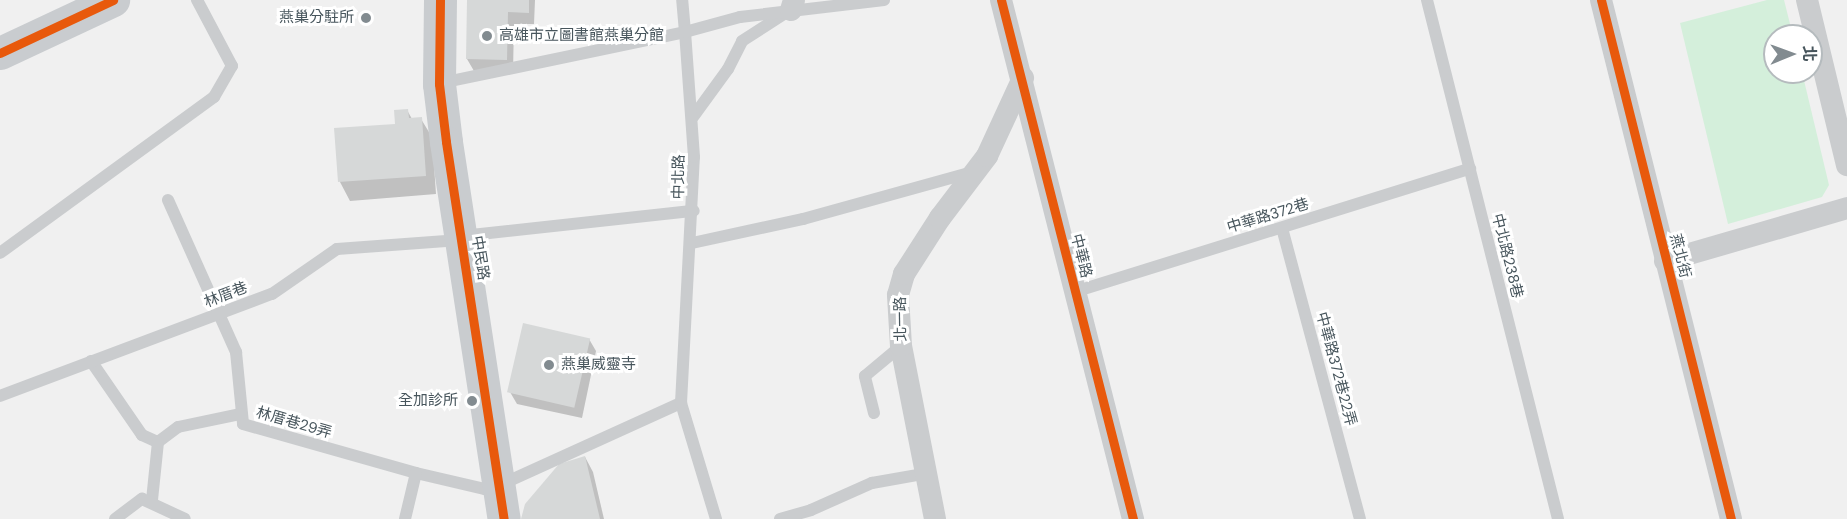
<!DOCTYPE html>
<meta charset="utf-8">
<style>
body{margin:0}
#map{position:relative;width:1847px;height:519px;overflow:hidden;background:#f0f0f0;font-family:"DM Sans","Noto Sans TC",sans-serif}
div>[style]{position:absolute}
.green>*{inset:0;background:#d4efdb}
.shadow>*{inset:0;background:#0003}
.building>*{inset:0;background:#d6d8d8;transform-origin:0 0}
.lane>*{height:12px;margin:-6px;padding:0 6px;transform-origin:6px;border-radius:6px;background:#caccce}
.street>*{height:22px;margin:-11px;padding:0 11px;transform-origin:11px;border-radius:11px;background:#caccce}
.secondary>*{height:33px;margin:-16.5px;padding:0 16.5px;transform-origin:16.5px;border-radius:16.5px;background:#c9cccf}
.cycleway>*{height:9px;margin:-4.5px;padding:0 4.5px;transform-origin:4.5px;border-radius:4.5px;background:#e8590c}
.dots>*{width:16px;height:16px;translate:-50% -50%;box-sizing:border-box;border:3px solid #fff;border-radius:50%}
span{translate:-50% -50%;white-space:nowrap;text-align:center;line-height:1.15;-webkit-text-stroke:6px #fff;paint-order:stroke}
.poi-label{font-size:15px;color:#47555c}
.right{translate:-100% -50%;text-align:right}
.left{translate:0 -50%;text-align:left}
.street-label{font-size:15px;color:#47555c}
.north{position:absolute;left:1763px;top:24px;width:60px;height:60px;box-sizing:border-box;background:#fff;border:2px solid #b5bbbe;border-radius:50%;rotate:89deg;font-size:16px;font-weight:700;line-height:24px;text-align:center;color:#47555c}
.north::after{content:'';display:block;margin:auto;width:21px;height:27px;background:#828b90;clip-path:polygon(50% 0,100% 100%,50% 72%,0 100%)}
</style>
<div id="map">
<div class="green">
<div style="clip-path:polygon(1767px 0,1784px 0,1793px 36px,1775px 36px,1775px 72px,1802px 72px,1829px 185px,1822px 197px,1728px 224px,1680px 23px)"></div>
</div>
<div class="shadow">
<div style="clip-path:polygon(469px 0,535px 0,534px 24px,514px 24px,513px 72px,474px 71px,467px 59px)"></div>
<div style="clip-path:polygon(407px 110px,412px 119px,421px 119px,432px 137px,436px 194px,350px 201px,340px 182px,336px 130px,396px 125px)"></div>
<div style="clip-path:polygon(589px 339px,596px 351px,582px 418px,517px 404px,510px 392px)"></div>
<div style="clip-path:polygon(585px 457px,593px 472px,604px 519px,522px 519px)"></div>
</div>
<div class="building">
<div style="clip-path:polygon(467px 0,529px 0,529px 13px,508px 12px,507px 60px,466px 59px)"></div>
<div style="clip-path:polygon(408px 109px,409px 118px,422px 117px,426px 176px,338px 182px,334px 128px,395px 124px,394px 110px)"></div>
<div style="left:523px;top:323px;width:69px;height:71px;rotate:13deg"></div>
<div style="clip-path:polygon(585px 456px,600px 519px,521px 519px,525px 504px,559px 464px)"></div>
</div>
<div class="lane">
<div style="left:1427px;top:0;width:535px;rotate:75.83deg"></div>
<div style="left:441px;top:83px;width:249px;rotate:-11.8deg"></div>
<div style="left:685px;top:32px;width:32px;rotate:-95deg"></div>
<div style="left:693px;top:117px;width:59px;rotate:-53.9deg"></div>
<div style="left:728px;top:69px;width:31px;rotate:-63deg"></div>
<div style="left:742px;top:41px;width:54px;rotate:-32.8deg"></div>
<div style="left:168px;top:200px;width:167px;rotate:65.9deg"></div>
<div style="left:236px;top:352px;width:72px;rotate:84.4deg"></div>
<div style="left:243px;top:424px;width:180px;rotate:15.8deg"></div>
<div style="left:416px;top:473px;width:71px;rotate:13.1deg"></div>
<div style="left:485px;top:489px;width:16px;rotate:-15deg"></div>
<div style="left:500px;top:485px;width:199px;rotate:-24.4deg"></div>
<div style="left:1282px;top:228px;width:301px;rotate:75deg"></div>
<div style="left:462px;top:236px;width:233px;rotate:-6.2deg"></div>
<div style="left:692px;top:243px;width:114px;rotate:-12.2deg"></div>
<div style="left:803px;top:219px;width:175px;rotate:-15.5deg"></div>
<div style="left:0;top:253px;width:265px;rotate:-36.1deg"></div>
<div style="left:214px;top:97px;width:36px;rotate:-60deg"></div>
<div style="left:232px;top:66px;width:75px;rotate:-117.9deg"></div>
<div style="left:1074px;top:292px;width:415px;rotate:-17.3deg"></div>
<div style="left:91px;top:361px;width:90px;rotate:55.4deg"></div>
<div style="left:142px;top:435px;width:17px;rotate:24deg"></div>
<div style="left:158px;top:442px;width:25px;rotate:-37deg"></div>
<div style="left:178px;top:427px;width:63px;rotate:-11.8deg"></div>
<div style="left:0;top:396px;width:290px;rotate:-20.6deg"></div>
<div style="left:272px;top:294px;width:79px;rotate:-34.7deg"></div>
<div style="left:337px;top:249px;width:123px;rotate:-4.2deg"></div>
<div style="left:874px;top:413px;width:38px;rotate:-104deg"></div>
<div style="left:865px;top:376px;width:47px;rotate:-39.8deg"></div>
<div style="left:152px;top:500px;width:58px;rotate:-84.1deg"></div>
<div style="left:115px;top:519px;width:34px;rotate:-37deg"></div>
<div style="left:142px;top:499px;width:47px;rotate:24.9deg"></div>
<div style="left:405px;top:519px;width:47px;rotate:-76.6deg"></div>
<div style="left:716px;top:519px;width:121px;rotate:-106.8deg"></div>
<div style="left:681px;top:403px;width:246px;rotate:-87deg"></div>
<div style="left:694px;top:157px;width:125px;rotate:-94.1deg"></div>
<div style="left:685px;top:32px;width:57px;rotate:-15.3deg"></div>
<div style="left:740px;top:17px;width:145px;rotate:-6.7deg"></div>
<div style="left:780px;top:519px;width:32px;rotate:-16deg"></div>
<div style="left:811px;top:510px;width:67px;rotate:-23.9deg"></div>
<div style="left:872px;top:483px;width:58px;rotate:-10deg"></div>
</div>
<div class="street">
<div style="left:1001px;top:0;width:536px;rotate:75.73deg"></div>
<div style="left:1601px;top:0;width:535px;rotate:75.94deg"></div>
<div style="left:1807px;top:0;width:170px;rotate:76.4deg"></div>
<div style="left:791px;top:10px;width:10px;rotate:-73deg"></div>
<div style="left:1665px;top:261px;width:190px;rotate:-16.2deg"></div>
<div style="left:935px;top:519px;width:176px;rotate:-101.1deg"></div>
<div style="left:901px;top:346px;width:51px;rotate:-93.4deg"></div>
<div style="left:898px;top:295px;width:22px;rotate:-74deg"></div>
<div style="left:904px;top:274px;width:67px;rotate:-57.3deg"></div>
<div style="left:940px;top:218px;width:78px;rotate:-52.8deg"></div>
<div style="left:987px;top:156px;width:86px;rotate:-65.2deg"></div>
</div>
<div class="secondary">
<div style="left:440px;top:0;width:84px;rotate:90.7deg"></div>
<div style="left:439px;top:84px;width:58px;rotate:83.1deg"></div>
<div style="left:446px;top:142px;width:381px;rotate:81.3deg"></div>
<div style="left:0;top:53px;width:125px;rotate:-25.1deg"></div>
</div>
<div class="cycleway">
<div style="left:440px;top:0;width:84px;rotate:90.7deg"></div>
<div style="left:439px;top:84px;width:58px;rotate:83.1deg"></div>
<div style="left:446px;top:142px;width:381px;rotate:81.3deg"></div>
<div style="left:1001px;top:0;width:536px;rotate:75.73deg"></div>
<div style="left:1601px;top:0;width:535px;rotate:75.94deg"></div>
<div style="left:0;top:53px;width:125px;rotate:-25.1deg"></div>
</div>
<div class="dots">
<div style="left:366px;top:18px;background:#828b90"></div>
<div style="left:487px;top:36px;background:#828b90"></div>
<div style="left:549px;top:365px;background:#828b90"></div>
<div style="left:472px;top:401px;background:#828b90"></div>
</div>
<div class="poi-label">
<span class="right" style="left:354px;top:18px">燕巢分駐所</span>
<span class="left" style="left:499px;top:36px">高雄市立圖書館燕巢分館</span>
<span class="left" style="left:561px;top:365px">燕巢威靈寺</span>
<span class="right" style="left:458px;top:401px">全加診所</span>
</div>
<div class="street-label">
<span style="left:679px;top:177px;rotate:-89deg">中北路</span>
<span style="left:1268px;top:216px;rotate:-17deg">中華路372巷</span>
<span style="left:1081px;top:256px;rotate:76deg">中華路</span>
<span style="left:1507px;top:256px;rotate:76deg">中北路238巷</span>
<span style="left:1680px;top:256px;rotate:76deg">燕北街</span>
<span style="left:480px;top:258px;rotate:81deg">中民路</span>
<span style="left:226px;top:295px;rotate:-21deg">林厝巷</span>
<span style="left:901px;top:319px;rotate:-91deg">北一路</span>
<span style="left:1336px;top:369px;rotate:75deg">中華路372巷22弄</span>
<span style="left:294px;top:423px;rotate:16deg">林厝巷29弄</span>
</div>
<div class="north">北</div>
</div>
